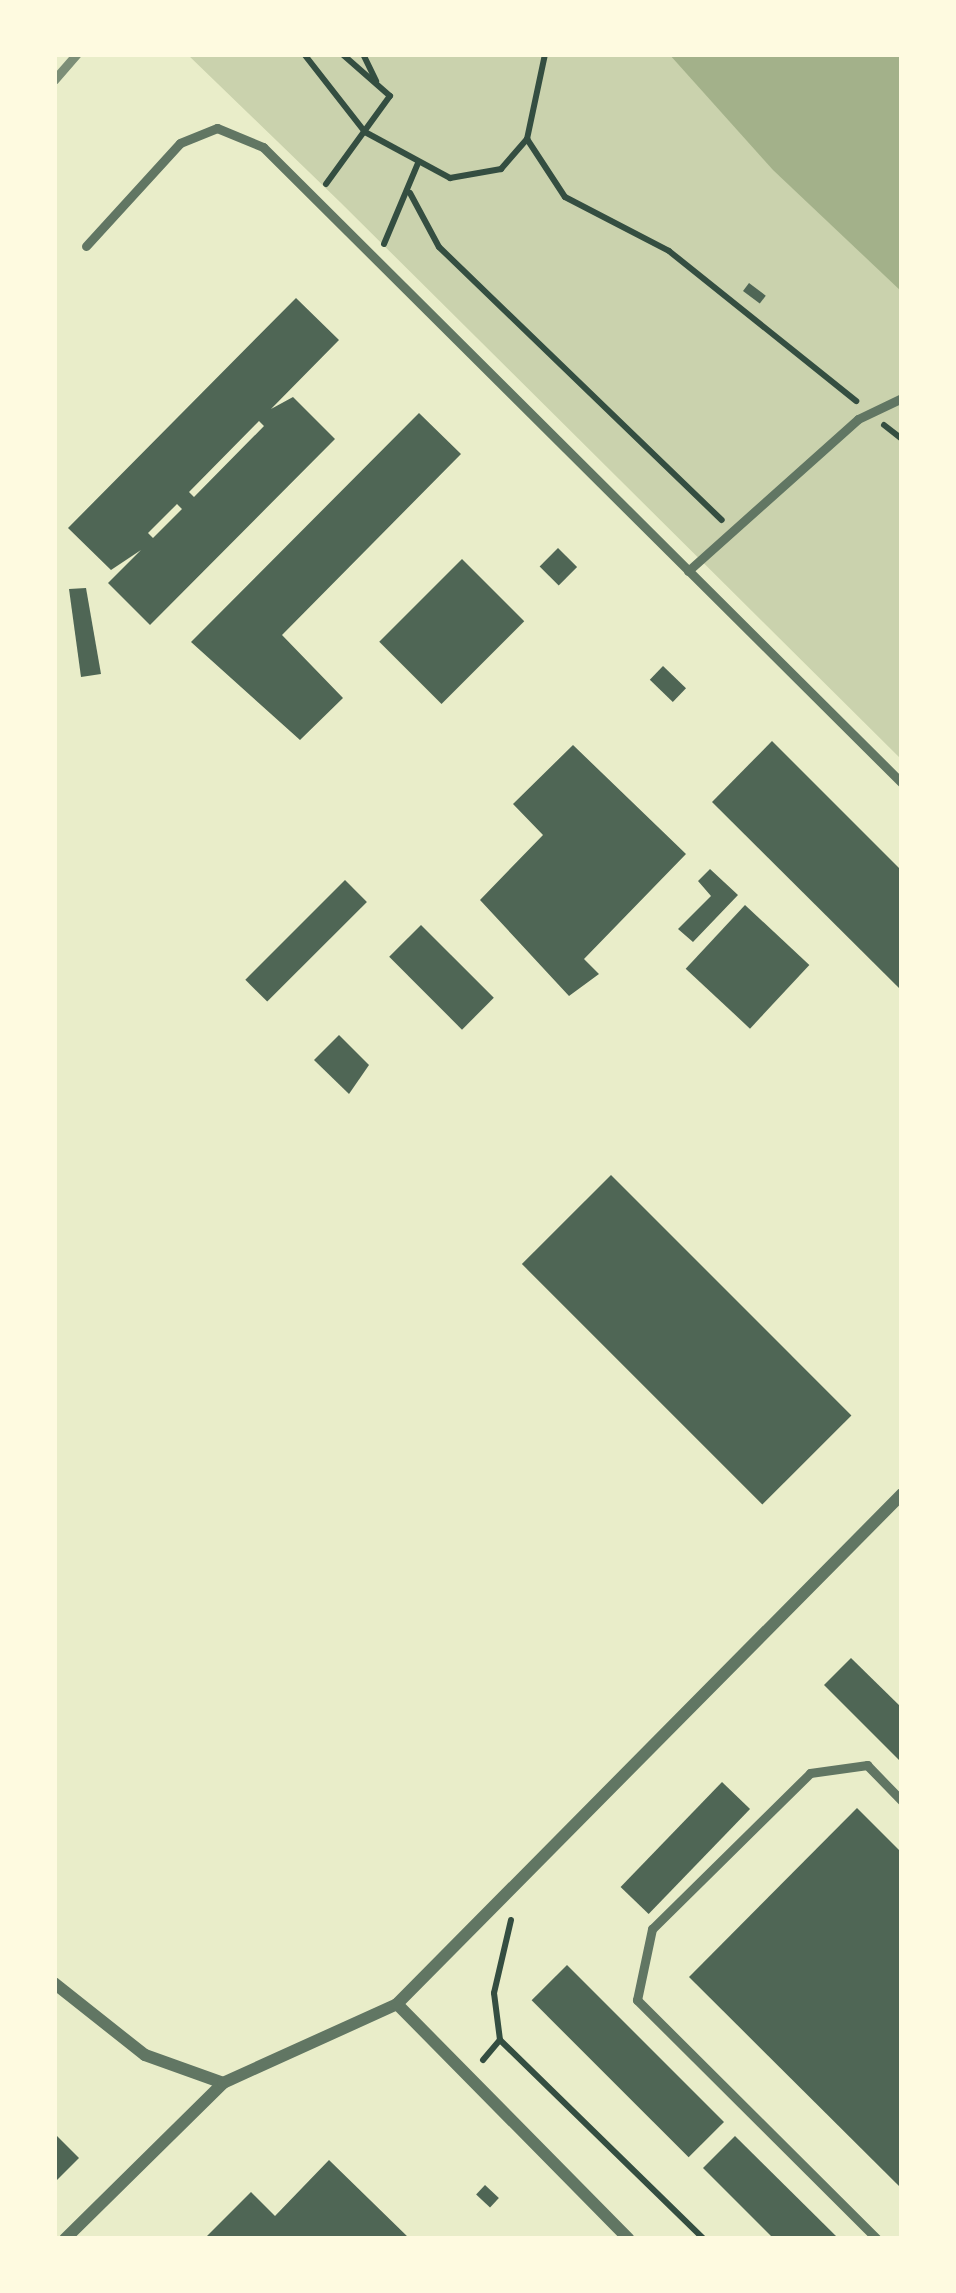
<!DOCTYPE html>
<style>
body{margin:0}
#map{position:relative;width:956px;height:2293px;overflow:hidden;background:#e9edc9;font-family:Rubik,sans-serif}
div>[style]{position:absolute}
.green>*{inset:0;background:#cad2ad}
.water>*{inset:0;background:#a3b18a}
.building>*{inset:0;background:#4f6655;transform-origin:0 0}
.path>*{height:6px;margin:-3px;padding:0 3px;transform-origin:3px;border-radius:3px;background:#344e41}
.service>*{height:9px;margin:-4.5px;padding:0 4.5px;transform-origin:4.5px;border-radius:4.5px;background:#617663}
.minor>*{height:12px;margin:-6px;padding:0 6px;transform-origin:6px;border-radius:6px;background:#617663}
.rail>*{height:9px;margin:-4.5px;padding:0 4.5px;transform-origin:4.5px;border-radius:4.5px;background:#7c8e77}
span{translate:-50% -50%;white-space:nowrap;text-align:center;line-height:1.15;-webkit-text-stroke:10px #fefae0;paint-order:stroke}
.frame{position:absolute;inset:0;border:57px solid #fefae0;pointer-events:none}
</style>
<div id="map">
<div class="green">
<div style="clip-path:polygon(187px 54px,902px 54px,902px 760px,340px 202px)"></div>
</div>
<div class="water">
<div style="clip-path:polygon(669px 54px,902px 54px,902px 292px,773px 170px)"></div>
</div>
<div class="building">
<div style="left:749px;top:283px;width:21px;height:10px;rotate:37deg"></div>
<div style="clip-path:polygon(evenodd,296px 298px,339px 340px,271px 409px,293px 397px,335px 439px,150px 625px,108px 583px,141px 550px,111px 570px,68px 528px,296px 298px,259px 421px,264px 426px,194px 497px,189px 492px,259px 421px,296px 298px,177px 504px,182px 509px,153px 538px,148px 533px,177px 504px)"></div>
<div style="clip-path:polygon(419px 413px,461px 454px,282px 635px,343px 698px,300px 740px,191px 642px)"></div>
<div style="left:558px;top:548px;width:27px;height:26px;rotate:45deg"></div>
<div style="left:462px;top:559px;width:88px;height:117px;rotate:45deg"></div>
<div style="clip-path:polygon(86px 588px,101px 674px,81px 677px,69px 589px)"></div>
<div style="left:663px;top:666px;width:32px;height:19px;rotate:44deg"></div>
<div style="clip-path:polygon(772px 741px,902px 871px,902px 991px,712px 802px)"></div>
<div style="clip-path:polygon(573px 745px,686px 854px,584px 959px,599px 974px,569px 996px,480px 900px,543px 835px,513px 804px)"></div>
<div style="clip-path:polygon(710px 869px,738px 895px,693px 942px,678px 929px,711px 896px,698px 881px)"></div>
<div style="left:345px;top:880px;width:31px;height:141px;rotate:45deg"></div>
<div style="left:745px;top:905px;width:88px;height:87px;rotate:43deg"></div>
<div style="left:421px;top:925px;width:103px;height:45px;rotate:45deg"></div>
<div style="clip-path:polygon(339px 1035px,369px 1065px,349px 1094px,314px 1060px)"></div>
<div style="left:611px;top:1175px;width:340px;height:126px;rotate:45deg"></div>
<div style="clip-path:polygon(851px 1658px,902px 1708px,902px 1763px,824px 1685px)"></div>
<div style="left:722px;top:1782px;width:39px;height:146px;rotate:44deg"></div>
<div style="clip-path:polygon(857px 1808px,902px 1853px,902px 2189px,689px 1977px)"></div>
<div style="left:567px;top:1965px;width:222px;height:50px;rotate:45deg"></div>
<div style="clip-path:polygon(54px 2133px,79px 2158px,54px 2183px)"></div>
<div style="clip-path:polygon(735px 2136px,839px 2239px,774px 2239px,703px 2168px)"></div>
<div style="clip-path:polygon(329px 2160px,410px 2239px,204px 2239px,251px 2192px,275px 2216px)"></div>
<div style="left:485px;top:2185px;width:19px;height:13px;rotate:43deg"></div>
</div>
<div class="path">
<div style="left:304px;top:54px;width:99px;rotate:52deg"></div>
<div style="left:365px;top:132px;width:97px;rotate:28.4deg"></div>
<div style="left:450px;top:178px;width:52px;rotate:-10deg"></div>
<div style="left:501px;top:169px;width:40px;rotate:-49deg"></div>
<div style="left:527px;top:139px;width:69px;rotate:56.8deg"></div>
<div style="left:565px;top:197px;width:117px;rotate:27.4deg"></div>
<div style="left:669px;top:251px;width:240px;rotate:38.7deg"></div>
<div style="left:363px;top:54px;width:30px;rotate:64deg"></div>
<div style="left:527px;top:139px;width:87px;rotate:-78deg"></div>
<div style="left:326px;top:184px;width:109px;rotate:-54deg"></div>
<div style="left:390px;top:96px;width:64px;rotate:-138.8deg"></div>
<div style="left:410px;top:193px;width:61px;rotate:61.8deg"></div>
<div style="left:439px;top:247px;width:393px;rotate:44deg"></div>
<div style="left:384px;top:244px;width:88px;rotate:-67.2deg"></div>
<div style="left:884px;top:425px;width:23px;rotate:38deg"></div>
<div style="left:511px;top:1920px;width:75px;rotate:103.1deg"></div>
<div style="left:494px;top:1993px;width:47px;rotate:82.7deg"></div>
<div style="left:500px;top:2040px;width:285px;rotate:44.3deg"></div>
<div style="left:483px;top:2060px;width:26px;rotate:-50deg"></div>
</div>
<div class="service">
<div style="left:86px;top:246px;width:139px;rotate:-47.6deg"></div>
<div style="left:180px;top:143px;width:40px;rotate:-22deg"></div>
<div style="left:217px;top:128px;width:50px;rotate:22.4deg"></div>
<div style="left:263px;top:147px;width:902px;rotate:44.87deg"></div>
<div style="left:688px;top:571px;width:228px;rotate:-41.8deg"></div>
<div style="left:858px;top:419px;width:49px;rotate:-25.5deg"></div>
<div style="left:877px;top:2239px;width:339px;rotate:-135.1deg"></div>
<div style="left:637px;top:2000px;width:73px;rotate:-78.1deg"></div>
<div style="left:652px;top:1929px;width:222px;rotate:-44.6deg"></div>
<div style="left:810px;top:1773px;width:58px;rotate:-8deg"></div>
<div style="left:867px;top:1765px;width:50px;rotate:45.8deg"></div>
</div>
<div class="minor">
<div style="left:54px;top:1983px;width:116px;rotate:38.4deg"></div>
<div style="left:145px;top:2055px;width:83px;rotate:19.7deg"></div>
<div style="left:397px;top:2004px;width:330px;rotate:45.4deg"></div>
<div style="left:65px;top:2239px;width:222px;rotate:-44.6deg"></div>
<div style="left:223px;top:2083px;width:191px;rotate:-24.4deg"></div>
<div style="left:397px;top:2004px;width:718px;rotate:-45.28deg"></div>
</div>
<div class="rail">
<div style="left:54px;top:80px;width:35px;rotate:-49deg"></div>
</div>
<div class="frame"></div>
</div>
